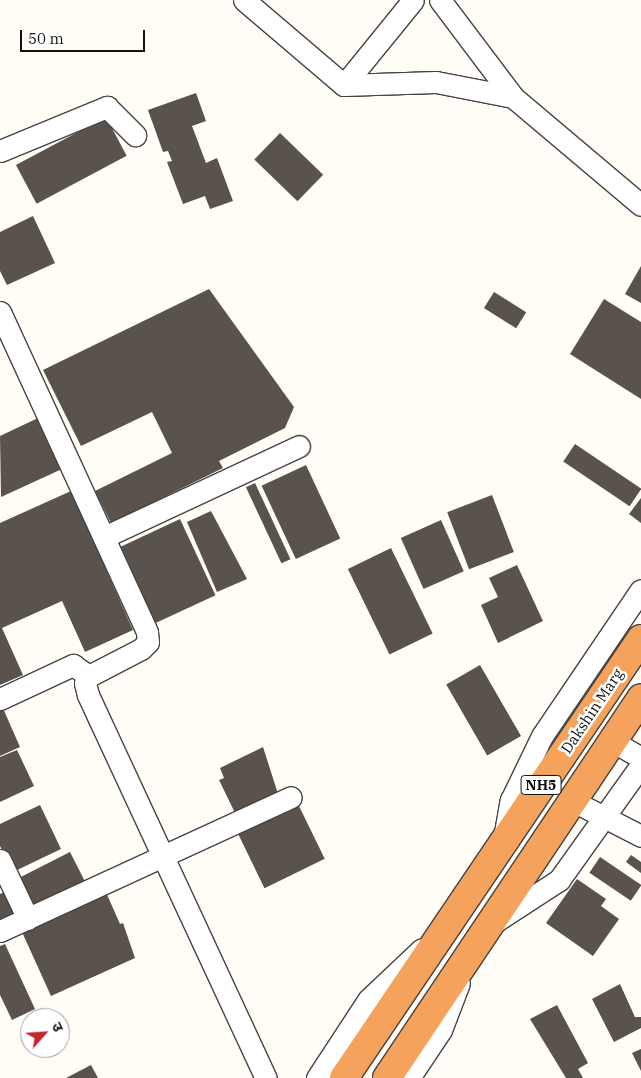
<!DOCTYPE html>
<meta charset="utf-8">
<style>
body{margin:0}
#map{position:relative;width:641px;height:1078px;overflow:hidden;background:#fffdf5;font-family:"IBM Plex Serif","Noto Sans Devanagari",serif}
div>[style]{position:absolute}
.building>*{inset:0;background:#5a524d;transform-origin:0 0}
.roads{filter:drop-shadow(1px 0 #444) drop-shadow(-1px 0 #444) drop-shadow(0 1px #444) drop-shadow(0 -1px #444)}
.minor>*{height:21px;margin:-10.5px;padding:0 10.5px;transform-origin:10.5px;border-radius:10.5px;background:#fff}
.highway>*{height:28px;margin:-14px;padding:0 14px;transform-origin:14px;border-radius:14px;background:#f5a25d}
span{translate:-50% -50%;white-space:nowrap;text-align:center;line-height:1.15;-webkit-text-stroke:5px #fff;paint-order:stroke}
.shield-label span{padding:1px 4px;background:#fff;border:1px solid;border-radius:4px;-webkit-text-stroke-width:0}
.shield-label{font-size:14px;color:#111;font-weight:700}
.street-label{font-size:15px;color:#111}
.north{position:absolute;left:20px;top:1008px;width:50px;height:50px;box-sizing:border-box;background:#fff;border:1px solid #a0a0a0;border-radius:50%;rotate:64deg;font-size:14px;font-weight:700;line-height:20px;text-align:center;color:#111}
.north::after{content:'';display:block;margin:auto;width:18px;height:22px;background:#c4262e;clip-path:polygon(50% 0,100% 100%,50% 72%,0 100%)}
.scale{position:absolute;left:20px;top:30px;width:125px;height:22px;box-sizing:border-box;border:2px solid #111;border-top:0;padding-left:6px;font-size:15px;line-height:18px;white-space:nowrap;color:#111;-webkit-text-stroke:4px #fff;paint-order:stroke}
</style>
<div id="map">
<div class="building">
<div style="clip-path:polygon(196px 93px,206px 121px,192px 126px,206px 163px,217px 158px,233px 201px,210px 209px,205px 196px,183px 204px,167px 162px,172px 161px,168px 151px,163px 152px,148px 110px)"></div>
<div style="left:106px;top:117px;width:44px;height:102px;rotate:62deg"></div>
<div style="left:280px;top:133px;width:60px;height:37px;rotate:44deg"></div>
<div style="clip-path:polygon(33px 216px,55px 263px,7px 285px,0 271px,0 232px)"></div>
<div style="clip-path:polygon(641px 266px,641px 303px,625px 294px)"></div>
<div style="clip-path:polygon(209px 289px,294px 407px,285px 428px,219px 461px,223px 468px,111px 523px,95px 491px,172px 453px,152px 412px,81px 446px,43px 370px)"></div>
<div style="left:494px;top:292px;width:38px;height:19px;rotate:32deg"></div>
<div style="clip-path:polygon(604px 299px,641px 322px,641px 399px,570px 354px)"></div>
<div style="clip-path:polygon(38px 418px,62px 469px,1px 497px,0 436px)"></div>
<div style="left:575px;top:444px;width:80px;height:21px;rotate:34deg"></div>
<div style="left:306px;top:465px;width:81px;height:49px;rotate:65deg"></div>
<div style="left:255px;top:483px;width:84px;height:10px;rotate:65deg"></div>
<div style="clip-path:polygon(71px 491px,133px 630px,85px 652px,62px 601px,2px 628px,23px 675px,0 685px,0 523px)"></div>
<div style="left:492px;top:495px;width:61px;height:48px;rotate:69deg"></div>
<div style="clip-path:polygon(641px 498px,641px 523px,629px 514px)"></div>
<div style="clip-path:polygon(211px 511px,247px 579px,217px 592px,187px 522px)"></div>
<div style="left:180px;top:519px;width:84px;height:69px;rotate:65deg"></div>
<div style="left:441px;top:520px;width:56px;height:44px;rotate:66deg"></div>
<div style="left:391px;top:548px;width:95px;height:48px;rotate:64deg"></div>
<div style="clip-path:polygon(517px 565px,543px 621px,498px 643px,481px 605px,498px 597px,489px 578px)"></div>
<div style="left:480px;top:665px;width:82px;height:39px;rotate:60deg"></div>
<div style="clip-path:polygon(2px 706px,20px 747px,0 756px,0 707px)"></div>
<div style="clip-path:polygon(263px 747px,279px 797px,237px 817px,219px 780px,224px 778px,220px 768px)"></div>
<div style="clip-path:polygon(17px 750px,34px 786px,0 802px,0 757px)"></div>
<div style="left:298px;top:804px;width:61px;height:67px;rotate:64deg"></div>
<div style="clip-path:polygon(40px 805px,61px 849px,13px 872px,0 846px,0 824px)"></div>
<div style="left:70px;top:852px;width:42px;height:58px;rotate:63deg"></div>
<div style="clip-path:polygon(631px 855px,641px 862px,641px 873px,626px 862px)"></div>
<div style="left:600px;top:857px;width:50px;height:19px;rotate:34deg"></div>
<div style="clip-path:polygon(577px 879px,606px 899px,601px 906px,619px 919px,593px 956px,546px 923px)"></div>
<div style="clip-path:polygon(10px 890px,21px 918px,0 926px,0 894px)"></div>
<div style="clip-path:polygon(105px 890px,120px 924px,123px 923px,135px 958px,51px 996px,22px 932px)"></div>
<div style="clip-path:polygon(5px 944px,35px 1009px,12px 1020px,0 995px,0 946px)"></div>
<div style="clip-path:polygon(620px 984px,635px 1017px,641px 1017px,641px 1028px,614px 1042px,592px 999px)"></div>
<div style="clip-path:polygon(557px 1005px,588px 1063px,578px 1069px,583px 1078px,566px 1078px,530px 1019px)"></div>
<div style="clip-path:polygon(641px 1049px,641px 1071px,632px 1053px)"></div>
<div style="clip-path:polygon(91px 1065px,98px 1078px,66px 1078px)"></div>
</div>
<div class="roads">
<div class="minor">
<div style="left:244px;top:0;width:131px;rotate:40.4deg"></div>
<div style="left:344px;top:85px;width:92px;rotate:-1.9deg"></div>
<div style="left:436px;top:82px;width:78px;rotate:11deg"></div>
<div style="left:440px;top:0;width:121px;rotate:53deg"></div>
<div style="left:513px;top:97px;width:167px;rotate:40.2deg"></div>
<div style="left:344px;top:85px;width:109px;rotate:-50.9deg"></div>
<div style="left:0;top:151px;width:116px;rotate:-22.4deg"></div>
<div style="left:107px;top:107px;width:40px;rotate:45deg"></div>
<div style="left:0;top:312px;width:352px;rotate:65.3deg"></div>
<div style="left:147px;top:632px;width:10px;rotate:84deg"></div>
<div style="left:148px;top:642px;width:10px;rotate:135deg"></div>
<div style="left:141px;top:649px;width:59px;rotate:152.6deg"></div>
<div style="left:89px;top:676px;width:8px;rotate:120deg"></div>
<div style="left:85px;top:683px;width:12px;rotate:76deg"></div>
<div style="left:88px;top:695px;width:422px;rotate:65.1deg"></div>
<div style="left:104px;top:537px;width:215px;rotate:-25deg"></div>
<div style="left:0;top:699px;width:81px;rotate:-25deg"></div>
<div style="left:73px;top:665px;width:19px;rotate:35deg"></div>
<div style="left:612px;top:741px;width:34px;rotate:30deg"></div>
<div style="left:573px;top:801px;width:76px;rotate:27.2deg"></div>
<div style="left:504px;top:838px;width:39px;rotate:-80deg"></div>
<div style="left:511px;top:800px;width:71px;rotate:-64.2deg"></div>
<div style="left:542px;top:736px;width:176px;rotate:-55.9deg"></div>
<div style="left:0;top:860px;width:65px;rotate:64.6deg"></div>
<div style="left:493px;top:923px;width:79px;rotate:-33.1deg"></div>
<div style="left:559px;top:880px;width:141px;rotate:-54.5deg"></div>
<div style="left:0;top:931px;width:320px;rotate:-24.7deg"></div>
<div style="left:317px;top:1078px;width:93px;rotate:-56.8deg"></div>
<div style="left:368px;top:1000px;width:74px;rotate:-43.4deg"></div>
<div style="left:409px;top:1078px;width:58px;rotate:-56.3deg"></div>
<div style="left:441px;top:1030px;width:50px;rotate:-69deg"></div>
</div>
<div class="highway">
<div style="left:344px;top:1078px;width:530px;rotate:-55.92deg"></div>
<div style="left:387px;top:1078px;width:457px;rotate:-56.2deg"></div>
</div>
</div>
<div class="shield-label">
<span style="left:541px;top:785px">NH5</span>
</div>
<div class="street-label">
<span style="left:592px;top:711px;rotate:-56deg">Dakshin Marg</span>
</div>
<div class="north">उ</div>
<div class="scale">50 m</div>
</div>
